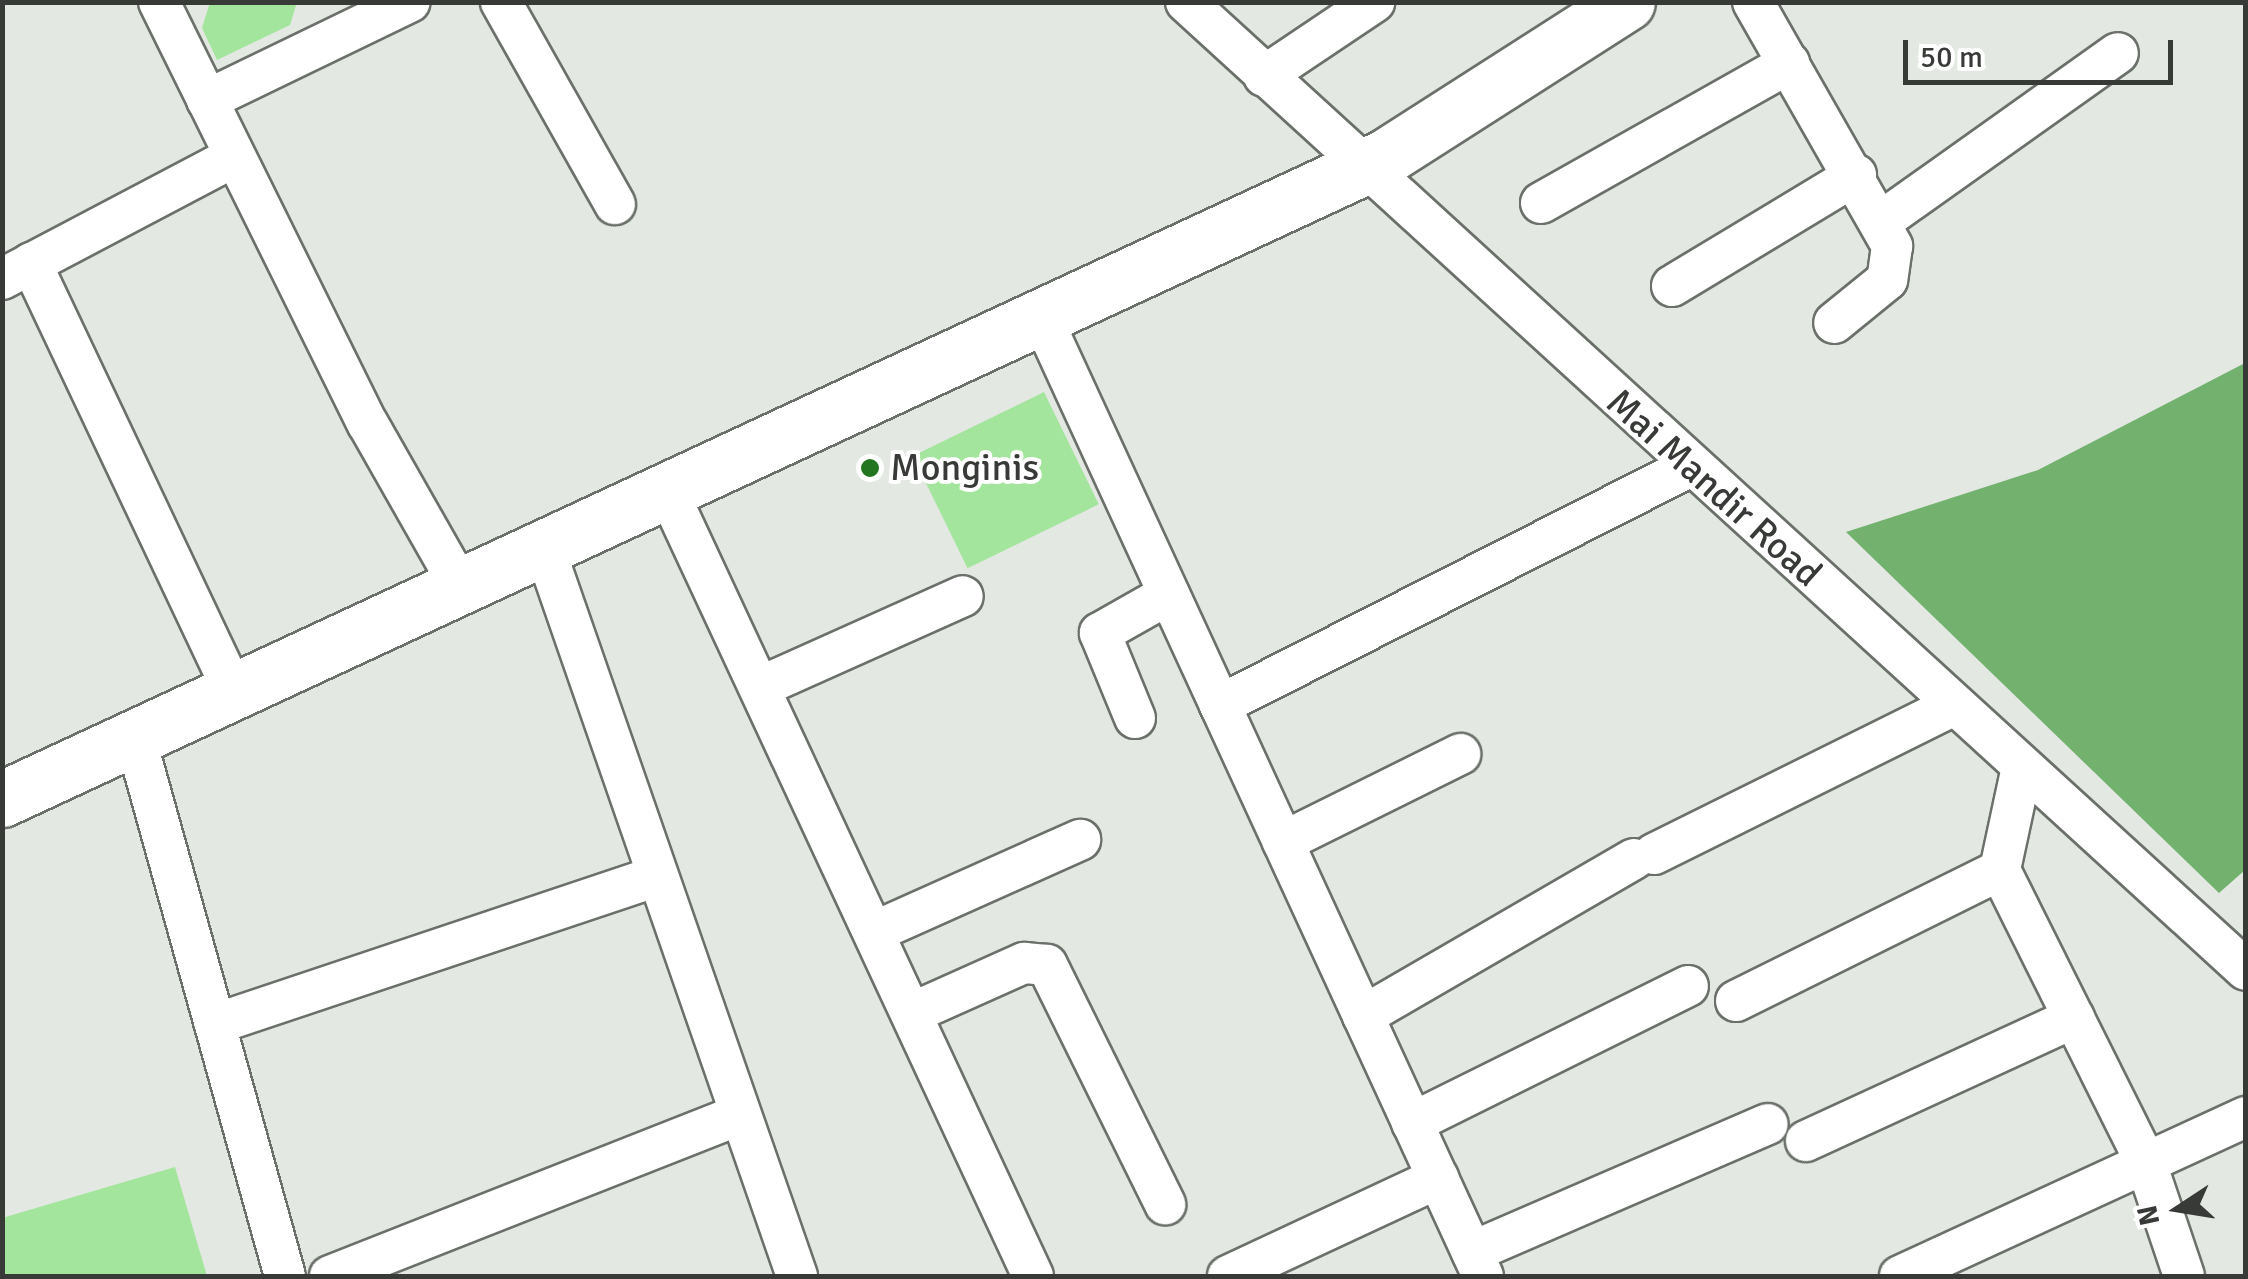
<!DOCTYPE html>
<style>
body{margin:0}
#map{position:relative;width:2248px;height:1279px;overflow:hidden;background:#e3e8e2;font-family:Signika,sans-serif}
div>[style]{position:absolute}
.water>*{inset:0;background:#73b16e}
.building>*{inset:0;background:#a4e59e;transform-origin:0 0}
.roads{filter:drop-shadow(2px 0 #6b706a) drop-shadow(-2px 0 #6b706a) drop-shadow(0 2px #6b706a) drop-shadow(0 -2px #6b706a)}
.street>*{height:40px;margin:-20px;padding:0 20px;transform-origin:20px;border-radius:20px;background:#fff}
.secondary>*{height:55px;margin:-27.5px;padding:0 27.5px;transform-origin:27.5px;border-radius:27.5px;background:#fff}
.dots>*{width:28px;height:28px;translate:-50% -50%;box-sizing:border-box;border:5px solid #fff;border-radius:50%}
span{translate:-50% -50%;white-space:nowrap;text-align:center;line-height:1.15;-webkit-text-stroke:8px #fff;paint-order:stroke}
.poi-label{font-size:38px;color:#383a38}
.left{translate:0 -50%;text-align:left}
.street-label{font-size:38px;color:#383a38}
.frame{position:absolute;inset:0;border:5px solid #383a38;pointer-events:none}
.north{position:absolute;left:2128px;top:1159px;width:100px;height:100px;-webkit-text-stroke:8px #fff;paint-order:stroke;rotate:258deg;font-size:28px;font-weight:700;line-height:40px;text-align:center;color:#383a38}
.north::after{content:'';display:block;margin:auto;width:35px;height:45px;background:#383a38;clip-path:polygon(50% 0,100% 100%,50% 72%,0 100%)}
.scale{position:absolute;left:1903px;top:40px;width:270px;height:45px;box-sizing:border-box;border:5px solid #383a38;border-top:0;padding-left:12px;font-size:30px;line-height:35px;white-space:nowrap;color:#383a38;-webkit-text-stroke:8px #fff;paint-order:stroke}
</style>
<div id="map">
<div class="water">
<div style="clip-path:polygon(2245px 363px,2245px 870px,2219px 893px,1846px 532px,2038px 470px)"></div>
</div>
<div class="building">
<div style="clip-path:polygon(210px 2px,297px 2px,290px 25px,217px 60px,202px 28px)"></div>
<div style="left:1044px;top:392px;width:125px;height:146px;rotate:64deg"></div>
<div style="clip-path:polygon(175px 1167px,207px 1276px,2px 1276px,2px 1218px)"></div>
</div>
<div class="roads">
<div class="street">
<div style="left:159px;top:2px;width:471px;rotate:63.7deg"></div>
<div style="left:368px;top:424px;width:186px;rotate:60.4deg"></div>
<div style="left:501px;top:2px;width:232px;rotate:60.6deg"></div>
<div style="left:1186px;top:2px;width:1435px;rotate:42.4deg"></div>
<div style="left:1753px;top:2px;width:281px;rotate:60.3deg"></div>
<div style="left:1892px;top:246px;width:34px;rotate:98deg"></div>
<div style="left:1887px;top:280px;width:68px;rotate:140.9deg"></div>
<div style="left:1264px;top:76px;width:133px;rotate:-33.9deg"></div>
<div style="left:207px;top:100px;width:225px;rotate:-25.8deg"></div>
<div style="left:1541px;top:203px;width:285px;rotate:-29.4deg"></div>
<div style="left:1883px;top:220px;width:288px;rotate:-35.4deg"></div>
<div style="left:31px;top:263px;width:473px;rotate:64.7deg"></div>
<div style="left:2px;top:279px;width:263px;rotate:-27.8deg"></div>
<div style="left:1672px;top:286px;width:215px;rotate:-31.1deg"></div>
<div style="left:1041px;top:316px;width:1057px;rotate:65.28deg"></div>
<div style="left:667px;top:490px;width:867px;rotate:65.03deg"></div>
<div style="left:544px;top:547px;width:772px;rotate:70.86deg"></div>
<div style="left:760px;top:687px;width:222px;rotate:-24.1deg"></div>
<div style="left:1220px;top:705px;width:528px;rotate:-26.9deg"></div>
<div style="left:1135px;top:718px;width:92px;rotate:-112.4deg"></div>
<div style="left:1100px;top:633px;width:79px;rotate:-29.5deg"></div>
<div style="left:135px;top:737px;width:559px;rotate:74.45deg"></div>
<div style="left:2022px;top:767px;width:105px;rotate:102.1deg"></div>
<div style="left:2000px;top:870px;width:327px;rotate:63.5deg"></div>
<div style="left:2146px;top:1163px;width:119px;rotate:71.4deg"></div>
<div style="left:1283px;top:842px;width:198px;rotate:-26.4deg"></div>
<div style="left:1654px;top:854px;width:335px;rotate:-26.4deg"></div>
<div style="left:874px;top:932px;width:226px;rotate:-24.1deg"></div>
<div style="left:1736px;top:1001px;width:295px;rotate:-26.4deg"></div>
<div style="left:912px;top:1013px;width:123px;rotate:-24.1deg"></div>
<div style="left:1024px;top:963px;width:23px;rotate:5deg"></div>
<div style="left:1047px;top:965px;width:267px;rotate:63.7deg"></div>
<div style="left:1363px;top:1016px;width:313px;rotate:-30.1deg"></div>
<div style="left:215px;top:1024px;width:463px;rotate:-18.5deg"></div>
<div style="left:1412px;top:1123px;width:308px;rotate:-26.4deg"></div>
<div style="left:1806px;top:1141px;width:295px;rotate:-24.7deg"></div>
<div style="left:1472px;top:1252px;width:322px;rotate:-23.4deg"></div>
<div style="left:330px;top:1276px;width:434px;rotate:-21.5deg"></div>
<div style="left:1228px;top:1276px;width:232px;rotate:-25deg"></div>
<div style="left:1900px;top:1276px;width:381px;rotate:-24.7deg"></div>
</div>
<div class="secondary">
<div style="left:2px;top:799px;width:1525px;rotate:-24.9deg"></div>
<div style="left:1385px;top:157px;width:287px;rotate:-32.6deg"></div>
</div>
</div>
<div class="dots">
<div style="left:870px;top:468px;background:#237520"></div>
</div>
<div class="poi-label">
<span class="left" style="left:890px;top:468px">Monginis</span>
</div>
<div class="street-label">
<span style="left:1714px;top:488px;rotate:42deg">Mai Mandir Road</span>
</div>
<div class="frame"></div>
<div class="north">N</div>
<div class="scale">50 m</div>
</div>
